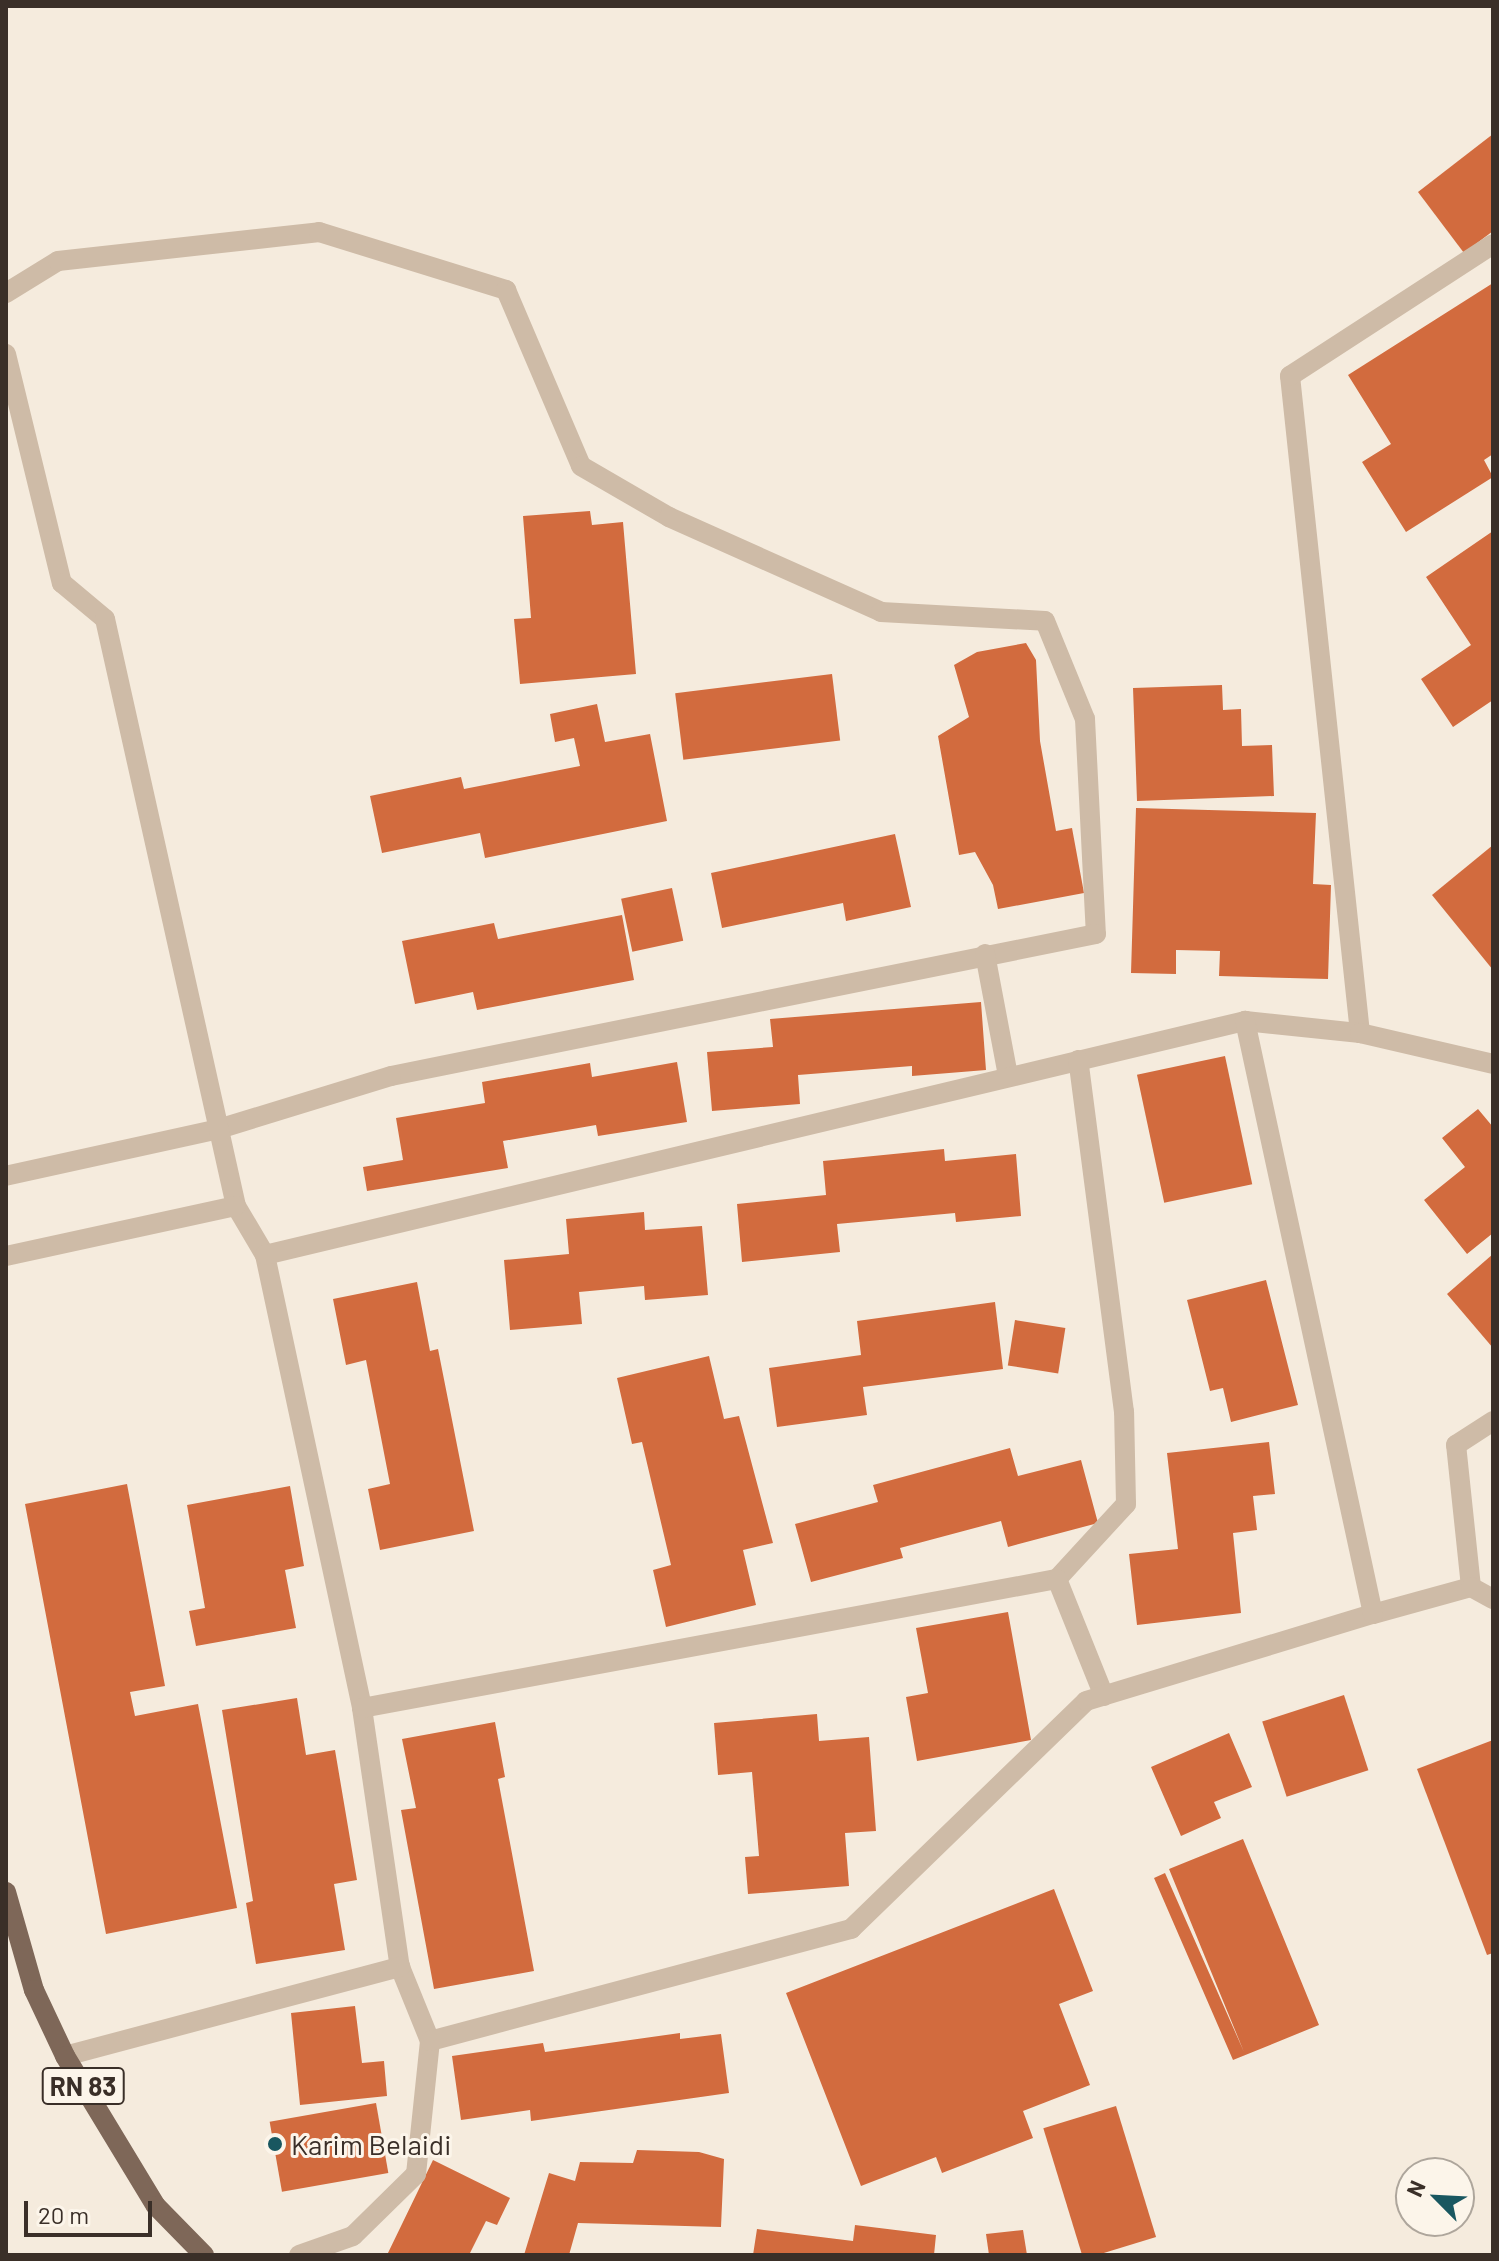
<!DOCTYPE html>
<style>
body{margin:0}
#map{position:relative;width:1499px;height:2261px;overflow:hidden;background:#f5ebdd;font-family:Barlow,sans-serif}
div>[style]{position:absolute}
.building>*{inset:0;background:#d26b3e;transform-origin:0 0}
.minor>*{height:20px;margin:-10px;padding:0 10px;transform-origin:10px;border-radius:10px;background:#cebba7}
.primary>*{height:20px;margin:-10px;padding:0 10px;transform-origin:10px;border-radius:10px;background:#7e6758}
.dots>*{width:22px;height:22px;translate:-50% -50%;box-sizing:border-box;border:4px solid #fcf5ea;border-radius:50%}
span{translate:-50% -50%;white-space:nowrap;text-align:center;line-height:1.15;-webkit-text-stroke:6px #fcf5ea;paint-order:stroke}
.shield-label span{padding:2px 6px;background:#fcf5ea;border:2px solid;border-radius:6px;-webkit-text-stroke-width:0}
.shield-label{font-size:26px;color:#3a2f28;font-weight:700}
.poi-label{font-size:28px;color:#3a2f28}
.left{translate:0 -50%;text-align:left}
.frame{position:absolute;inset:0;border:8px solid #3a2f28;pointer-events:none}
.north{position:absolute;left:1395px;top:2157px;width:80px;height:80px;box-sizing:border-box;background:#fcf5ea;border:2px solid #aea69c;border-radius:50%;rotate:294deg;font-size:22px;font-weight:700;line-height:32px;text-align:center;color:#3a2f28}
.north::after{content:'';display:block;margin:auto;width:28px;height:36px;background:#195760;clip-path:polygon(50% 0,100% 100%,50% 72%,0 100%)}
.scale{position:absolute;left:24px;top:2201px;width:128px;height:36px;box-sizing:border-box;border:4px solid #3a2f28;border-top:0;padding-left:10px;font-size:24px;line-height:28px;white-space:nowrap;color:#3a2f28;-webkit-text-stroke:6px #fcf5ea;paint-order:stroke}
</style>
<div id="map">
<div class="building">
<div style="clip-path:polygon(1493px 134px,1493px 231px,1464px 253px,1418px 192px)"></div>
<div style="clip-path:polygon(1493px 283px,1493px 454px,1484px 460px,1493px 477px,1406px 532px,1362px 462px,1391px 444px,1348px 375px)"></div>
<div style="clip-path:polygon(590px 511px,592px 525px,623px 522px,636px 674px,520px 684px,514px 619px,531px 618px,523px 516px)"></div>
<div style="clip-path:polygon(1493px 531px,1493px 700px,1453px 727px,1421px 679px,1471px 645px,1426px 577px)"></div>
<div style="clip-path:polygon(1026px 643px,1036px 660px,1040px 741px,1056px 831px,1072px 828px,1084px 893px,998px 909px,993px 885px,975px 852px,959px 855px,938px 736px,969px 717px,954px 665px,977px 652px)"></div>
<div style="left:832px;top:674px;width:67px;height:158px;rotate:83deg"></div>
<div style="clip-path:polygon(1222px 685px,1223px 710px,1241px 709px,1242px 746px,1272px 745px,1274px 796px,1137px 801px,1133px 688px)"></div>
<div style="clip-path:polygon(597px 704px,605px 742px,650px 734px,667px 821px,485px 858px,480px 833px,382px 853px,370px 796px,461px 777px,464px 789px,580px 766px,574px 738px,555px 742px,550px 714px)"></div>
<div style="clip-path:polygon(1136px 808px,1316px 813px,1313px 884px,1331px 885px,1328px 979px,1219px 976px,1220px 951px,1176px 950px,1176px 974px,1131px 973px)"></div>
<div style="clip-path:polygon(895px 834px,911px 907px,846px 921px,843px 903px,722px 928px,711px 873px)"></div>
<div style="clip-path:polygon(1493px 845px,1493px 970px,1432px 895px)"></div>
<div style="left:672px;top:888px;width:54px;height:52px;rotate:78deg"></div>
<div style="clip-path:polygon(622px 915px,634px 980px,477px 1010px,473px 992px,415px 1004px,402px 941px,494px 923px,498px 939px)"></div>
<div style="clip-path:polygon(981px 1002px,986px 1070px,912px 1076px,912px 1066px,798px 1075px,800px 1104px,712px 1111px,707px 1052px,773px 1047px,770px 1019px)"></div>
<div style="left:1225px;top:1056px;width:131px;height:90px;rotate:78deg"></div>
<div style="clip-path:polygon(677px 1062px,687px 1122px,598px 1136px,596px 1125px,503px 1141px,508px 1168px,367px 1191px,363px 1167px,403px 1160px,396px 1118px,485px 1103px,482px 1082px,590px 1063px,592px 1077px)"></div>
<div style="clip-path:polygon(1478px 1109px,1493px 1127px,1493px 1233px,1467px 1254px,1424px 1200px,1465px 1167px,1442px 1138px)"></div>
<div style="clip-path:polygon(944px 1149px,945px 1161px,1016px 1154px,1021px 1216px,956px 1222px,955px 1213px,837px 1224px,840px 1252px,742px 1262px,737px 1204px,826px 1195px,823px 1161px)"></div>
<div style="clip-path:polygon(644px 1212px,645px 1230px,702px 1226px,708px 1295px,645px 1300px,644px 1286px,579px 1292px,582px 1324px,510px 1330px,504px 1260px,569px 1254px,566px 1219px)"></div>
<div style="clip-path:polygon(1493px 1254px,1493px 1348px,1447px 1294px)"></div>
<div style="clip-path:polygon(1266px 1280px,1298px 1405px,1231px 1422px,1223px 1388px,1210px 1391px,1187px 1300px)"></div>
<div style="clip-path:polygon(417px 1282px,430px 1351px,438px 1349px,474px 1531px,380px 1550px,368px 1489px,390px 1484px,366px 1360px,346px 1365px,333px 1299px)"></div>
<div style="clip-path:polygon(995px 1302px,1003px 1369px,863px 1387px,867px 1415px,777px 1427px,769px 1368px,861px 1355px,857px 1321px)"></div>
<div style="left:1015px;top:1320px;width:51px;height:46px;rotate:9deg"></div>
<div style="clip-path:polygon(709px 1356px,724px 1419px,739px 1416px,773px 1543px,743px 1550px,756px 1605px,666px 1627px,653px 1570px,671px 1565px,642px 1442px,632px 1444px,617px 1378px)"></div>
<div style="clip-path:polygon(1269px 1442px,1275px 1494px,1253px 1496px,1257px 1530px,1233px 1533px,1241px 1613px,1137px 1625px,1129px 1554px,1178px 1549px,1167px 1453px)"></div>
<div style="clip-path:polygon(1010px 1448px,1018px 1476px,1081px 1460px,1098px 1523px,1008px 1547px,1001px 1521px,900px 1548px,903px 1558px,811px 1582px,795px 1524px,878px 1502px,873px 1485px)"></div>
<div style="clip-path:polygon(127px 1484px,165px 1686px,130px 1692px,135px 1716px,198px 1704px,237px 1908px,106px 1934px,25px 1504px)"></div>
<div style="clip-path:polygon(290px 1486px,304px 1566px,285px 1570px,296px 1628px,196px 1646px,189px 1611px,205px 1608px,187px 1505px)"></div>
<div style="clip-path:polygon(1008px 1612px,1031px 1740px,917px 1761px,906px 1697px,928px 1693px,916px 1628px)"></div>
<div style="left:1344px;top:1695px;width:79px;height:86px;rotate:72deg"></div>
<div style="clip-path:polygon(297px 1698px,306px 1755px,335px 1750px,357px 1880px,334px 1884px,345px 1950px,256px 1964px,246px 1903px,253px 1901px,222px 1710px)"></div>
<div style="clip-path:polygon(817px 1714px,819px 1741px,869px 1737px,876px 1831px,845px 1833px,849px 1886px,748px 1894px,745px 1857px,759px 1856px,752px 1772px,718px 1775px,714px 1723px)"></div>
<div style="clip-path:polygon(495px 1722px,505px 1777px,498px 1779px,534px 1971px,434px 1989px,401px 1810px,416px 1808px,402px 1739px)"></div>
<div style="clip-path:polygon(1229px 1733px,1252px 1787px,1214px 1802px,1221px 1818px,1181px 1836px,1151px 1767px)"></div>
<div style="clip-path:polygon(1493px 1740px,1493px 1953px,1487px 1955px,1417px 1769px)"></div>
<div style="clip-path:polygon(1243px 1839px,1319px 2025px,1233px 2060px,1154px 1878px,1165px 1873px,1244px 2052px,1169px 1869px)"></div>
<div style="clip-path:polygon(1054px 1889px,1093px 1991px,1059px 2004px,1090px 2085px,1023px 2111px,1033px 2138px,942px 2173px,936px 2157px,861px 2186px,786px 1993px)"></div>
<div style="clip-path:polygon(355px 2006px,362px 2063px,384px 2061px,387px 2096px,300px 2105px,291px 2013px)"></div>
<div style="clip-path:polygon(680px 2033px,680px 2039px,721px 2034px,729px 2093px,531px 2121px,530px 2110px,461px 2120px,452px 2056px,543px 2043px,545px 2052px)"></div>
<div style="left:376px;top:2103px;width:71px;height:108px;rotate:80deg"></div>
<div style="left:1116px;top:2106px;width:137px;height:76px;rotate:73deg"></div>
<div style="clip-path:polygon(637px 2150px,699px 2152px,724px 2159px,721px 2227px,578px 2223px,569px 2255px,524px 2255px,549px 2173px,575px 2181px,580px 2162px,633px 2163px)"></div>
<div style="clip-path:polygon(433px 2160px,510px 2198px,497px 2225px,486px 2221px,469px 2255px,387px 2255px)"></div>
<div style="clip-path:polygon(855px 2225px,936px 2235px,934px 2255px,753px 2255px,757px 2229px,853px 2241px)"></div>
<div style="clip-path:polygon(1023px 2230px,1027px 2255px,989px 2255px,986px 2234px)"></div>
</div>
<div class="minor">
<div style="left:6px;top:293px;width:61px;rotate:-31.6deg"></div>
<div style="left:58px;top:261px;width:263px;rotate:-6.3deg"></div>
<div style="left:319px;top:232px;width:196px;rotate:17.2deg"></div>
<div style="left:506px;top:290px;width:191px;rotate:66.9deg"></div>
<div style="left:581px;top:466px;width:102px;rotate:30.1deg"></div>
<div style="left:669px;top:517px;width:232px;rotate:24.1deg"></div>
<div style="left:881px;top:612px;width:164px;rotate:3.1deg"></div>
<div style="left:1045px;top:621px;width:106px;rotate:67.8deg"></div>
<div style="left:1085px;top:719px;width:215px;rotate:87.1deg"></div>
<div style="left:1096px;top:934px;width:719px;rotate:168.61deg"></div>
<div style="left:391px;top:1076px;width:180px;rotate:162.9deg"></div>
<div style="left:219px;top:1129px;width:218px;rotate:167.6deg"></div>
<div style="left:6px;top:354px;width:236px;rotate:76.3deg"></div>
<div style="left:62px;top:583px;width:56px;rotate:39.9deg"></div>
<div style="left:105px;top:619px;width:601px;rotate:77.42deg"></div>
<div style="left:236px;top:1206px;width:57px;rotate:59.4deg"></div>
<div style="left:265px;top:1255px;width:463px;rotate:77.9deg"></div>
<div style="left:362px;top:1708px;width:262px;rotate:81.7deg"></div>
<div style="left:400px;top:1967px;width:80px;rotate:67.9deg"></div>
<div style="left:430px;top:2041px;width:134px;rotate:96deg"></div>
<div style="left:416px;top:2174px;width:88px;rotate:135.5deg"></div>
<div style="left:353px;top:2236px;width:57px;rotate:160.6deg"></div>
<div style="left:985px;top:954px;width:124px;rotate:79.3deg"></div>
<div style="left:1360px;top:1033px;width:661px;rotate:-96.08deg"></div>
<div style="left:1290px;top:376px;width:242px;rotate:-33deg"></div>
<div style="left:265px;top:1255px;width:1008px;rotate:-13.43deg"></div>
<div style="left:1245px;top:1021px;width:116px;rotate:6deg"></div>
<div style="left:1360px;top:1033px;width:137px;rotate:13.1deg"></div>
<div style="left:6px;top:1256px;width:235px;rotate:-12.3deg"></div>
<div style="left:1057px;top:1579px;width:102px;rotate:-47.4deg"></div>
<div style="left:1126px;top:1504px;width:92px;rotate:-91.2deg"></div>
<div style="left:1124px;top:1412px;width:355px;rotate:-97.4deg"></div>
<div style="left:1471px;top:1587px;width:143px;rotate:-96deg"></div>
<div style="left:1456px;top:1445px;width:44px;rotate:-33deg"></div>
<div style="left:1373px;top:1614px;width:102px;rotate:-15.4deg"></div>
<div style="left:1471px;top:1587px;width:25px;rotate:29deg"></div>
<div style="left:362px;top:1708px;width:707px;rotate:-10.52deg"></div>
<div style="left:1057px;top:1579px;width:126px;rotate:68.1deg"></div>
<div style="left:430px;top:2041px;width:436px;rotate:-14.9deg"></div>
<div style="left:851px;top:1929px;width:327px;rotate:-44.1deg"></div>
<div style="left:1086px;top:1701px;width:300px;rotate:-16.9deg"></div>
<div style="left:1373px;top:1614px;width:607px;rotate:-102.18deg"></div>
<div style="left:65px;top:2056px;width:347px;rotate:-14.9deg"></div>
</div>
<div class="primary">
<div style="left:6px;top:1892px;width:102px;rotate:74.1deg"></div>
<div style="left:34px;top:1990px;width:73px;rotate:64.8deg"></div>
<div style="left:65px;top:2056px;width:175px;rotate:58.8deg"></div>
<div style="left:156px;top:2206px;width:69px;rotate:45.6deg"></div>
</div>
<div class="dots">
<div style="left:275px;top:2144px;background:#195760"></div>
</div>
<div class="shield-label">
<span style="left:83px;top:2086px">RN 83</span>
</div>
<div class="poi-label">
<span class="left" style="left:291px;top:2144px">Karim Belaidi</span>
</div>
<div class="frame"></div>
<div class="north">N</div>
<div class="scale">20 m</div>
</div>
